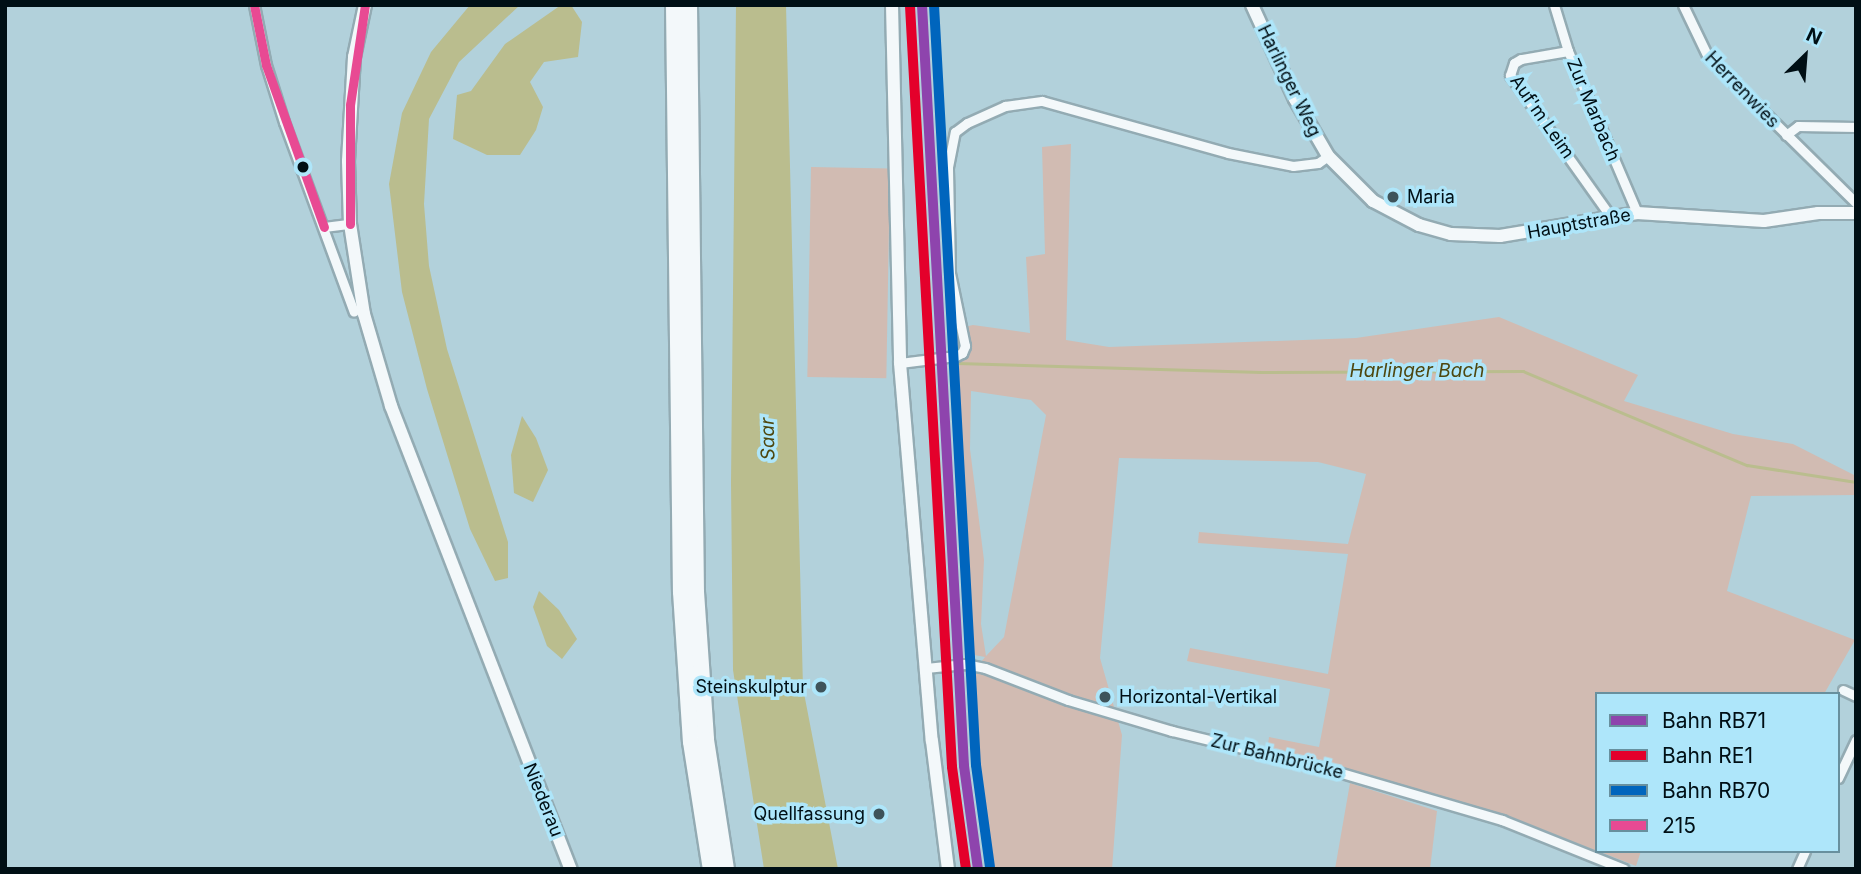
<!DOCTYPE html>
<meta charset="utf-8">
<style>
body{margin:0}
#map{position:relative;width:1861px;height:874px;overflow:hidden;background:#b2d1db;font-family:Inter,sans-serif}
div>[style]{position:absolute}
.green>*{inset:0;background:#d1bbb2;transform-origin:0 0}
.water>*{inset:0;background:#babd8e}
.stream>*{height:2.5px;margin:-1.25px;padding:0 1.25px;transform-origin:1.25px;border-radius:1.25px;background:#babd8e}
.roads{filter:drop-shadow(2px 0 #93abb3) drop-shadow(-2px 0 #93abb3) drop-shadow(0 2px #93abb3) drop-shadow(0 -2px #93abb3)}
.street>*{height:9px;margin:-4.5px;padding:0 4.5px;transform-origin:4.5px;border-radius:4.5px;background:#f3f8fa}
.secondary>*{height:12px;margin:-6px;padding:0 6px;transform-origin:6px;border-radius:6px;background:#f3f8fa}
.highway>*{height:16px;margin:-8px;padding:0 8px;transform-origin:8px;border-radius:8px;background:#f3f8fa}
.bus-1>*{height:9px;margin:-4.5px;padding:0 4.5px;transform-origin:4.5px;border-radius:4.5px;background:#e84a93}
.rail-1>*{height:10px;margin:-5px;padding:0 5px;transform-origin:5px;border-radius:5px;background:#8e44ad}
.rail-2>*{height:10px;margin:-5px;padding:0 5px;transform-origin:5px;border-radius:5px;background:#e4002b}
.rail-3>*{height:10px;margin:-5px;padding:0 5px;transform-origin:5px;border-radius:5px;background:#0065bd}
.dots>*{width:19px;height:19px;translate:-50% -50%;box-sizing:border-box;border:4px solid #aee6fa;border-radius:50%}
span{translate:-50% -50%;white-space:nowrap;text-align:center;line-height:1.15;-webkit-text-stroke:7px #aee6fa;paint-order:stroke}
.street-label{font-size:18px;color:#000f15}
.poi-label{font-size:18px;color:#000f15}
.left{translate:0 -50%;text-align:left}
.right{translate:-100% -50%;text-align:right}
.water-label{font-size:19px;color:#4e470f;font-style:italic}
.frame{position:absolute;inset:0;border:7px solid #000f15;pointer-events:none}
.legend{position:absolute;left:1595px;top:692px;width:245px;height:161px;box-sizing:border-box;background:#aee6fa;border:2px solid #68909e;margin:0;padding:9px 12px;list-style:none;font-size:21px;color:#000f15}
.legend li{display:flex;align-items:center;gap:14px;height:35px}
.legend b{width:35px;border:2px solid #68909e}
.north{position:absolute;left:1770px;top:21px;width:70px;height:70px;-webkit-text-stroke:5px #aee6fa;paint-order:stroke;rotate:25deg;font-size:19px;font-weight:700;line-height:28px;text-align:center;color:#000f15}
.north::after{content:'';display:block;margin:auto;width:24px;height:32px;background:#000f15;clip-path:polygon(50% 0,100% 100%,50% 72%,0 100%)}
</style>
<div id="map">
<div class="green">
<div style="clip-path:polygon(evenodd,1071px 144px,1066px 340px,1109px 347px,1356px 338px,1499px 317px,1638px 375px,1624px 401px,1733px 434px,1793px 444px,1856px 476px,1856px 495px,1751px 496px,1727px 591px,1855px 640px,1824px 694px,1597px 694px,1597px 851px,1501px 814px,1410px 787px,1267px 752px,1269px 737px,1319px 747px,1330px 689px,1187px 661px,1190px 648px,1328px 674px,1348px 554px,1198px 543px,1199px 532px,1348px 544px,1366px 474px,1318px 462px,1119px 458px,1100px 658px,1122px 735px,1112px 869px,991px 869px,966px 681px,985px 657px,969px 654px,963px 625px,950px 330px,973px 325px,1030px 333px,1026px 257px,1045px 254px,1042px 147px,1071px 144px,971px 391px,1031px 400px,1046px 415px,1004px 637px,986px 656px,981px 624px,984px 560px,970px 449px,971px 391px)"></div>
<div style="left:811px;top:167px;width:79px;height:210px;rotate:1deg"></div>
<div style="clip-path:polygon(1350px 783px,1437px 811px,1430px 869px,1335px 869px)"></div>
<div style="clip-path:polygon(1598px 851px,1641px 851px,1636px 866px)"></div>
</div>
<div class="water">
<div style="clip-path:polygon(470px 5px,520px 5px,459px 62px,429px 119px,424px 204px,429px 266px,447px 349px,508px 542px,508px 578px,495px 581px,470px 529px,427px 389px,402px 292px,389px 184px,402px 113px,431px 52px)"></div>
<div style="clip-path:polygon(561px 5px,571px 5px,582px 22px,578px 57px,544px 62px,530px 82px,543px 107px,536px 130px,520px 155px,487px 155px,453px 139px,457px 95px,471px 91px,505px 44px)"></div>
<div style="clip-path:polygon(736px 5px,786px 5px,803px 688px,838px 869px,764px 869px,733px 670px,731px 483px)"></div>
<div style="clip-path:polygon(522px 416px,536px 438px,548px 470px,533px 502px,514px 493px,511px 455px)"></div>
<div style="clip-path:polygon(539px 591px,559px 610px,577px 639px,562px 659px,547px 646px,533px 607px)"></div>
</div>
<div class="stream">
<div style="left:957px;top:363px;width:304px;rotate:1.7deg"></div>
<div style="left:1261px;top:372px;width:262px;rotate:-0.2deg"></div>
<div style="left:1523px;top:371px;width:243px;rotate:22.8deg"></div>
<div style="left:1747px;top:465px;width:110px;rotate:8.9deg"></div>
</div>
<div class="roads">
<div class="street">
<div style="left:254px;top:5px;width:61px;rotate:78.7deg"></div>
<div style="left:266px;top:65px;width:60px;rotate:72.5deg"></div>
<div style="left:284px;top:122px;width:202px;rotate:69.8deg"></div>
<div style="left:1554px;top:5px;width:48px;rotate:73.1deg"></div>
<div style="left:1568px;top:51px;width:176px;rotate:66.9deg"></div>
<div style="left:1683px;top:5px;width:58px;rotate:64.3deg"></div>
<div style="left:1708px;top:57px;width:208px;rotate:44.6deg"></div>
<div style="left:1568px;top:51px;width:48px;rotate:170.3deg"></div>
<div style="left:1521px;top:59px;width:8px;rotate:150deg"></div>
<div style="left:1514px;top:63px;width:13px;rotate:108deg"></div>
<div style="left:1510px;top:75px;width:174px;rotate:54.6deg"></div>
<div style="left:1786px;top:135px;width:15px;rotate:-37deg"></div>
<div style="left:1798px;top:126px;width:58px;rotate:1deg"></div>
<div style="left:324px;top:227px;width:26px;rotate:-7deg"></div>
<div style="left:900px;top:363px;width:56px;rotate:-7.1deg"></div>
<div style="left:956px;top:356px;width:7px;rotate:-27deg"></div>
<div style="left:962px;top:353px;width:8px;rotate:-67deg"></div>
<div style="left:965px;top:346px;width:75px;rotate:-101.6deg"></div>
<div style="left:950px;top:273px;width:106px;rotate:-91.1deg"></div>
<div style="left:948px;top:167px;width:36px;rotate:-79deg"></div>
<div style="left:955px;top:132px;width:15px;rotate:-37deg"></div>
<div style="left:967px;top:123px;width:42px;rotate:-24.1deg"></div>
<div style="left:1005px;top:106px;width:37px;rotate:-8deg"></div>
<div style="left:1042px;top:101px;width:193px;rotate:15.6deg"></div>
<div style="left:1228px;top:153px;width:66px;rotate:11.3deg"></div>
<div style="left:1293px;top:166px;width:25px;rotate:-7deg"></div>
<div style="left:1318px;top:163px;width:12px;rotate:-35deg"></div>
<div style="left:926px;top:668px;width:39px;rotate:-6deg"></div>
<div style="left:965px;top:664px;width:20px;rotate:11deg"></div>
<div style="left:985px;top:668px;width:89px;rotate:21.1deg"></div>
<div style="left:1068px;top:700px;width:109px;rotate:16.6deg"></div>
<div style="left:1172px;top:731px;width:153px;rotate:13.6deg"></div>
<div style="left:1321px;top:767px;width:189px;rotate:16.3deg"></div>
<div style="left:1502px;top:820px;width:131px;rotate:21.9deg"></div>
<div style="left:1843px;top:690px;width:14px;rotate:25deg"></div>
<div style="left:1838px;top:778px;width:42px;rotate:-64.7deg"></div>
<div style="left:1797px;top:869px;width:20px;rotate:-66deg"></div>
</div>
<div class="secondary">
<div style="left:365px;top:5px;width:53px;rotate:101.9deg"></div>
<div style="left:354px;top:57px;width:104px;rotate:93.3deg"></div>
<div style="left:348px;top:161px;width:63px;rotate:88.2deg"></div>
<div style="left:350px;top:224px;width:91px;rotate:81.2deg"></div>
<div style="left:364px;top:314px;width:96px;rotate:73.6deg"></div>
<div style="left:391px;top:406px;width:497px;rotate:68.8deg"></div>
<div style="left:892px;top:5px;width:358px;rotate:88.7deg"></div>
<div style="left:900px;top:363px;width:379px;rotate:85.2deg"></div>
<div style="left:932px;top:741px;width:129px;rotate:82.9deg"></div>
<div style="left:1252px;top:5px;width:103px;rotate:65.4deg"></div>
<div style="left:1295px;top:99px;width:66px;rotate:59.9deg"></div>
<div style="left:1328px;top:156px;width:64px;rotate:45deg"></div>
<div style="left:1373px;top:201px;width:52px;rotate:27.6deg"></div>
<div style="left:1419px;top:225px;width:33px;rotate:16deg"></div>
<div style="left:1451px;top:234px;width:49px;rotate:2.3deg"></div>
<div style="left:1500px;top:236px;width:139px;rotate:-9.5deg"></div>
<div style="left:1637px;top:213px;width:127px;rotate:3.6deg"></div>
<div style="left:1764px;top:221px;width:55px;rotate:-8.4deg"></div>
<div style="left:1818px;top:213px;width:38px"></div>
</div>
<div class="highway">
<div style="left:674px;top:5px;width:587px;rotate:89.32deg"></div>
<div style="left:681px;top:592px;width:150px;rotate:86.2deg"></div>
<div style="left:691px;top:742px;width:129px;rotate:81.1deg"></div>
<div style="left:689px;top:5px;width:587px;rotate:89.32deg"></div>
<div style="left:696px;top:592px;width:148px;rotate:86.1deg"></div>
<div style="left:706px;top:740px;width:131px;rotate:81.2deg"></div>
</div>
</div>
<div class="bus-1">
<div style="left:254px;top:5px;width:61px;rotate:78.7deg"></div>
<div style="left:266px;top:65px;width:172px;rotate:70.3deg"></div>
<div style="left:350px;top:224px;width:119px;rotate:-90deg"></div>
<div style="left:350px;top:105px;width:101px;rotate:-81.5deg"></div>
</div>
<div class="rail-1">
<div style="left:922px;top:5px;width:762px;rotate:86.84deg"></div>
<div style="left:964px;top:766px;width:104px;rotate:82.3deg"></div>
</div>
<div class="rail-2">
<div style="left:910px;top:6px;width:762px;rotate:86.84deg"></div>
<div style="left:952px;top:767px;width:103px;rotate:82.2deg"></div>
</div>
<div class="rail-3">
<div style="left:934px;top:5px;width:761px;rotate:86.84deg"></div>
<div style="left:976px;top:765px;width:103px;rotate:82.2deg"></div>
</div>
<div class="dots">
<div style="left:303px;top:167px;background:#000f15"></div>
<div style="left:1393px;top:197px;background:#3e535a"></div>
<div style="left:821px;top:687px;background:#3e535a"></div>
<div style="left:1105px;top:697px;background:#3e535a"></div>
<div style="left:879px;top:814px;background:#3e535a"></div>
</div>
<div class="street-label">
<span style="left:1289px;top:81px;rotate:64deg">Harlinger Weg</span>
<span style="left:1742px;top:90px;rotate:46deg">Herrenwies</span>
<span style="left:1593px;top:110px;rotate:67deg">Zur Marbach</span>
<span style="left:1542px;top:117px;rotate:55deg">Auf'm Leim</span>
<span style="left:1579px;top:224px;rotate:-10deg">Hauptstraße</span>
<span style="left:1277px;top:757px;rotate:14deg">Zur Bahnbrücke</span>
<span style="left:543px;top:800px;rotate:68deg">Niederau</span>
</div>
<div class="poi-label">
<span class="left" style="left:1407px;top:197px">Maria</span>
<span class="right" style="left:807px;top:687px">Steinskulptur</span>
<span class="left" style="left:1119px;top:697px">Horizontal-Vertikal</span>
<span class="right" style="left:865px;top:814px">Quellfassung</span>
</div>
<div class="water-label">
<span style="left:1417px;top:371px">Harlinger Bach</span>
<span style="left:768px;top:439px;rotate:-91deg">Saar</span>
</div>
<div class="frame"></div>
<ul class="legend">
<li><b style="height:9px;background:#8e44ad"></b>Bahn RB71</li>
<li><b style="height:9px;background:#e4002b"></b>Bahn RE1</li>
<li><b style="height:9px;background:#0065bd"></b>Bahn RB70</li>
<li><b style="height:9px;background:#e84a93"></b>215</li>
</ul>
<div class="north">N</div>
</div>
